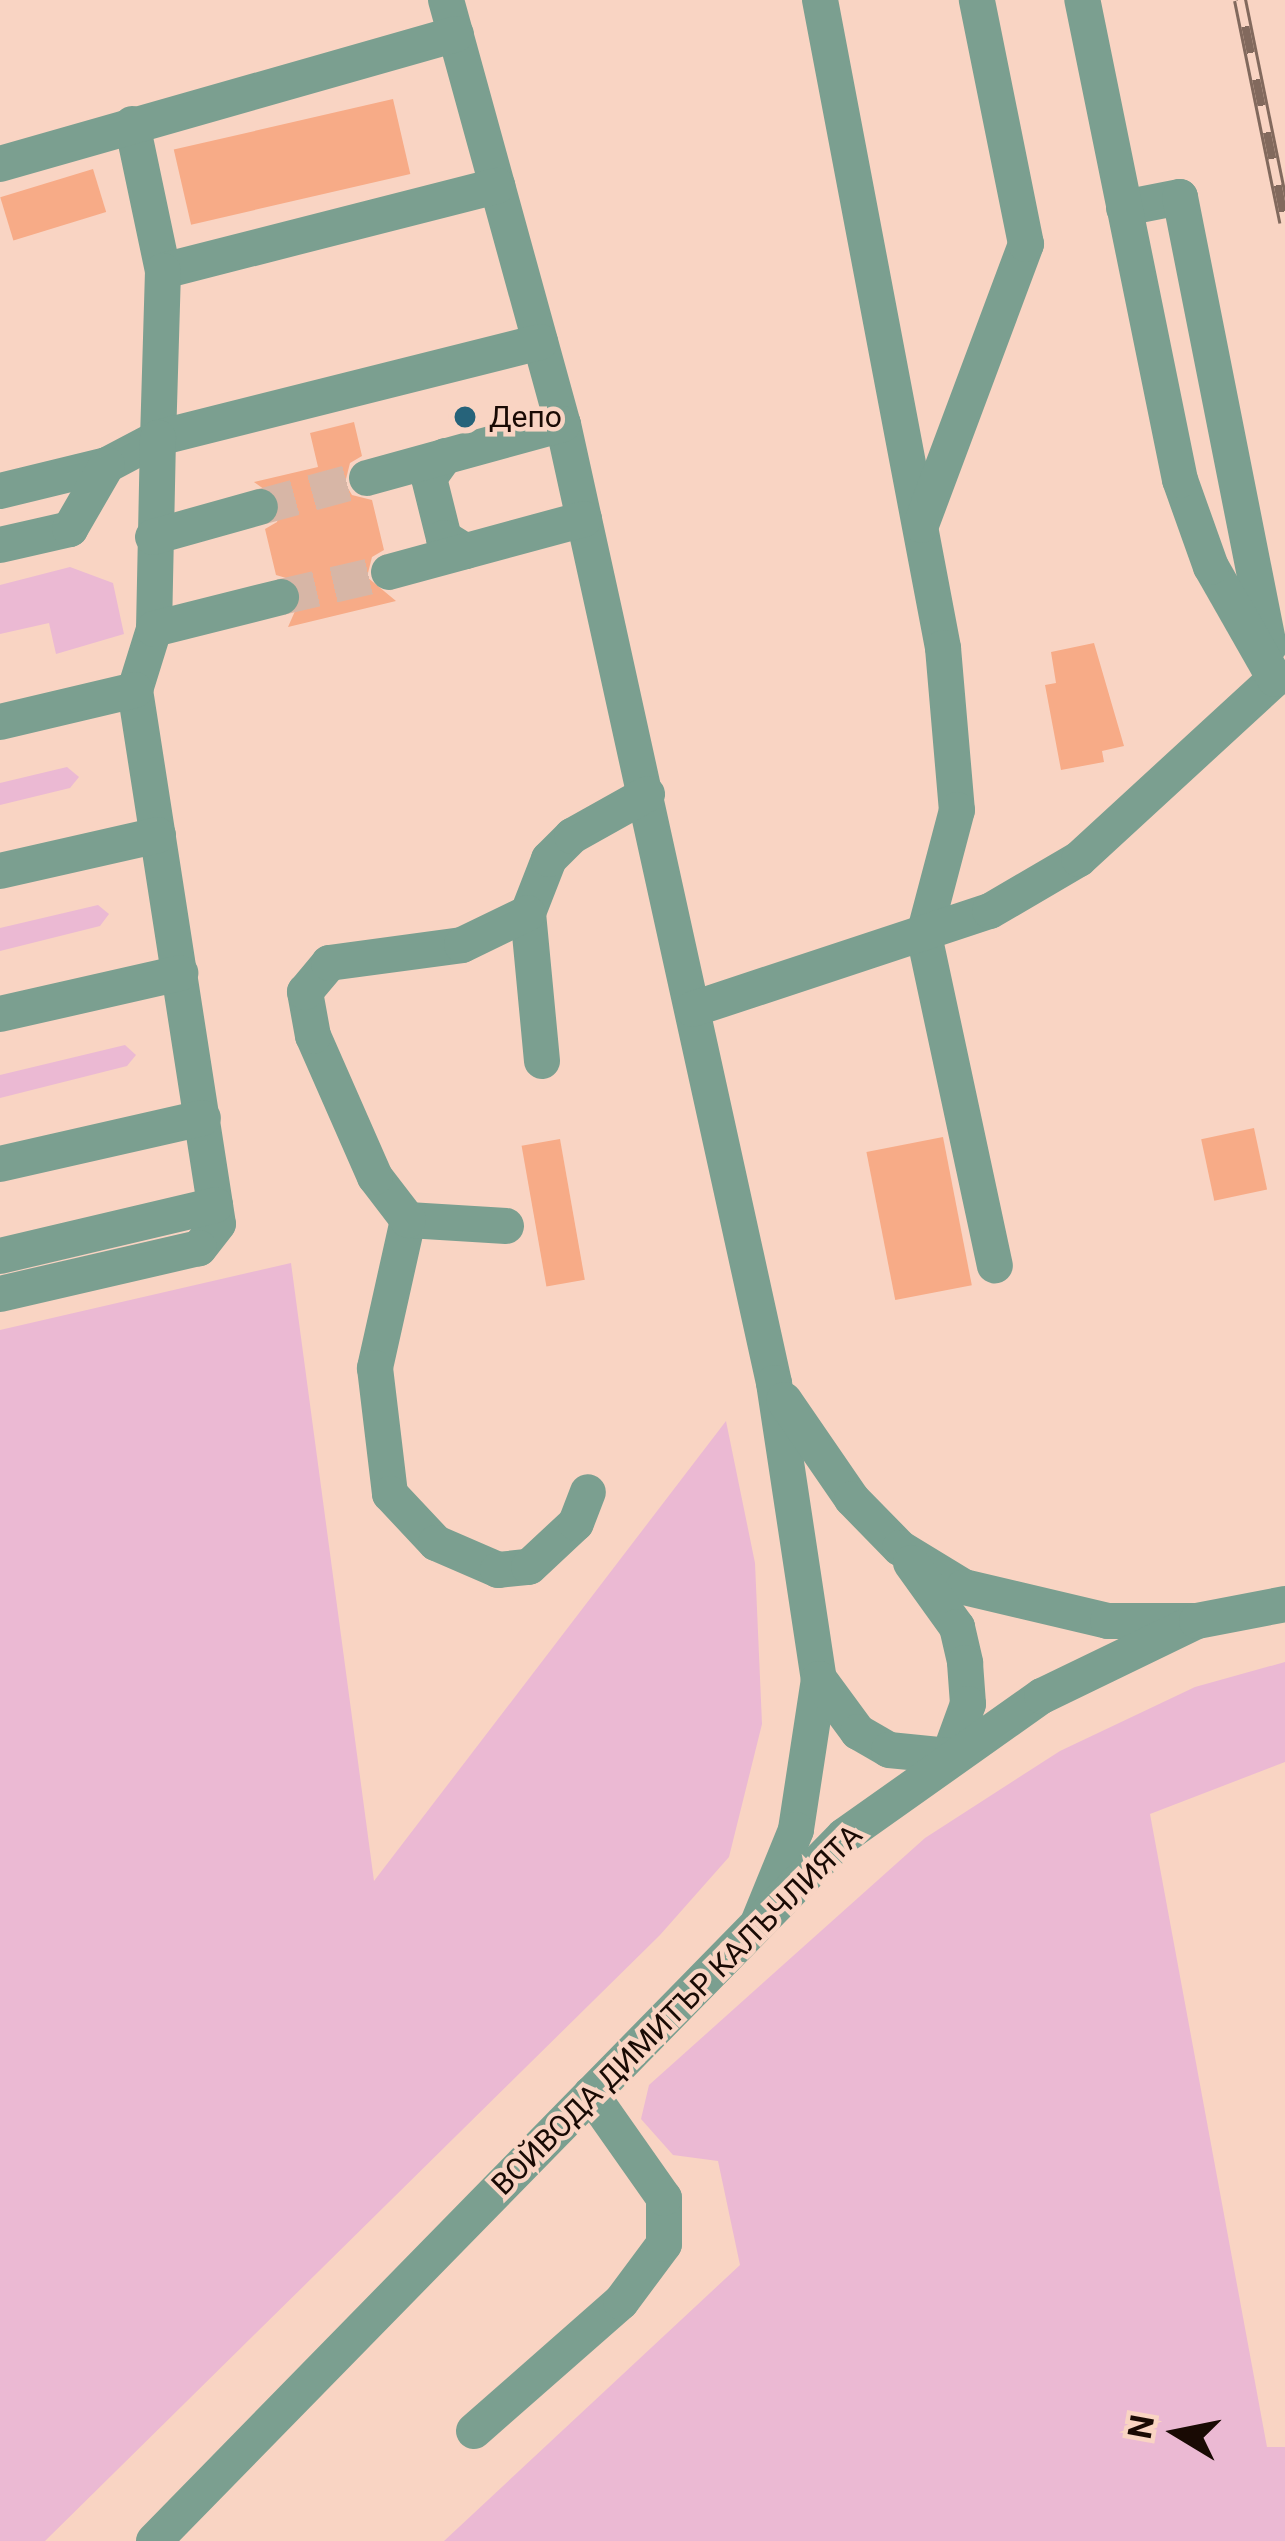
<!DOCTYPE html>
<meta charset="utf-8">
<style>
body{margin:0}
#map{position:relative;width:1285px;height:2541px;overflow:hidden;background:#f9d4c3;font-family:Roboto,sans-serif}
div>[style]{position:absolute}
.green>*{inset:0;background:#ebb9d3}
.building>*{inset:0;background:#f7ab87;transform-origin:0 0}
.minor-tunnel>*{height:36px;margin-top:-18px;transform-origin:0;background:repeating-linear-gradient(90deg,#d7b6a6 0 36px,transparent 0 54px)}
.minor>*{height:36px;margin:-18px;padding:0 18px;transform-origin:18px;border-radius:18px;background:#7b9f90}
.rail>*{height:14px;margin-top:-7px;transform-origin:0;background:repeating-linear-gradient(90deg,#f9d4c3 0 27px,#82695d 0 54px);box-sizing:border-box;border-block:3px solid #82695d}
.dots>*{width:33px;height:33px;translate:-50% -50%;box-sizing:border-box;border:6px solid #f9d4c3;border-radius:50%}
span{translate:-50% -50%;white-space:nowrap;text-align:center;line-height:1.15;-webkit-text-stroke:9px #f9d4c3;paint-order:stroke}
.poi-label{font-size:30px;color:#190a04}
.left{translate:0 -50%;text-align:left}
.street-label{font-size:30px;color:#190a04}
.north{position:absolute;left:1117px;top:2373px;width:120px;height:120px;-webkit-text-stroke:9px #f9d4c3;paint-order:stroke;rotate:280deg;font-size:33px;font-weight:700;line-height:48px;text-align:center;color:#190a04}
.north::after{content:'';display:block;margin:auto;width:42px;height:54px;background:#190a04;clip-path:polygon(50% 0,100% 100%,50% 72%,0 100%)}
</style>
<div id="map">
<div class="green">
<div style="clip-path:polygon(70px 567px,113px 583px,124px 634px,56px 654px,49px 623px,0 634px,0 585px)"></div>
<div style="clip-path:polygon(67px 767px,79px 777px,70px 788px,0 805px,0 783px)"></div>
<div style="clip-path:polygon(98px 905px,109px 914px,100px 926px,0 951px,0 928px)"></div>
<div style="clip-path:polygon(125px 1045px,136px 1055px,127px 1066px,0 1098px,0 1075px)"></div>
<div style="clip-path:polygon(291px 1263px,374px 1881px,726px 1421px,755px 1563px,762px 1724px,729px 1857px,660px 1935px,45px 2541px,0 2541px,0 1330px)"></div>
<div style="clip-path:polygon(1285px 1662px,1285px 1762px,1150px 1814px,1267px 2447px,1285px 2447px,1285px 2541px,444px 2541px,740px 2265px,718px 2161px,673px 2155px,641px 2119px,649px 2085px,925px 1838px,1060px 1751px,1195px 1687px)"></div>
</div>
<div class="building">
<div style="left:393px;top:99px;width:77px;height:225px;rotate:77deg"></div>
<div style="left:93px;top:169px;width:45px;height:97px;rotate:73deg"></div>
<div style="clip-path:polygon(354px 422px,362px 456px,350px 463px,345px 483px,352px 495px,372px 500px,384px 550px,372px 557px,367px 577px,396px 601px,288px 627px,303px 593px,296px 581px,276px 575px,265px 529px,277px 522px,282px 502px,254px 482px,318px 467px,310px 433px)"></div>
<div style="clip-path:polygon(1094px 643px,1124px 746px,1102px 751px,1104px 762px,1061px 770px,1045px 685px,1056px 683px,1051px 652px)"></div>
<div style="left:1254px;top:1128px;width:63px;height:54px;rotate:78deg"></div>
<div style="left:943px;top:1137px;width:151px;height:78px;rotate:79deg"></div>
<div style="left:560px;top:1139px;width:143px;height:39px;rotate:80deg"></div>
</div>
<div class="minor-tunnel">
<div style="left:260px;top:507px;width:111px;rotate:-15.2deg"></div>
<div style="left:281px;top:597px;width:111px;rotate:-13deg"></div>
</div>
<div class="minor">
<div style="left:446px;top:0;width:440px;rotate:74.6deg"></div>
<div style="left:563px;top:424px;width:982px;rotate:77.59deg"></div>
<div style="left:774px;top:1383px;width:299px;rotate:81.4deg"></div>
<div style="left:819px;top:1679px;width:153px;rotate:98.7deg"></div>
<div style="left:796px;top:1830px;width:100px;rotate:112.2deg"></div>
<div style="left:820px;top:0;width:660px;rotate:79.25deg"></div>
<div style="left:943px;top:648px;width:163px;rotate:85.1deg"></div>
<div style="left:957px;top:810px;width:129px;rotate:104.8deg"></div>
<div style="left:924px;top:935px;width:338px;rotate:77.9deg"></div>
<div style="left:132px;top:124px;width:150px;rotate:78.1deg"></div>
<div style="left:163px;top:271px;width:345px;rotate:-14.3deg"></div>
<div style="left:0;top:164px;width:474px;rotate:-15.9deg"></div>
<div style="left:1124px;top:208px;width:57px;rotate:-11.1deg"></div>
<div style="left:1180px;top:197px;width:458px;rotate:78.8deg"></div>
<div style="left:163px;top:271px;width:167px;rotate:91.7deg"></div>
<div style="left:158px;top:438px;width:394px;rotate:-14.1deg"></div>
<div style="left:445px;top:456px;width:27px;rotate:126deg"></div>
<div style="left:429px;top:478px;width:62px;rotate:76deg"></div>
<div style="left:444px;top:538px;width:25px;rotate:32deg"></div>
<div style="left:367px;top:478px;width:203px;rotate:-15.4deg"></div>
<div style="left:0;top:491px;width:110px;rotate:-13.7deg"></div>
<div style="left:107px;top:465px;width:58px;rotate:-27.9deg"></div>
<div style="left:158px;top:438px;width:191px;rotate:91.2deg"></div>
<div style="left:154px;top:629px;width:64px;rotate:107.3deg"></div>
<div style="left:135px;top:690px;width:540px;rotate:81.17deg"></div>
<div style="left:218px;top:1224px;width:31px;rotate:128deg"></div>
<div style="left:199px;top:1248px;width:204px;rotate:167deg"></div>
<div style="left:921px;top:525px;width:300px;rotate:-69.5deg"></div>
<div style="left:1026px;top:244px;width:249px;rotate:-101.4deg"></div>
<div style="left:153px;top:537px;width:111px;rotate:-15.7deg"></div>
<div style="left:0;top:545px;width:72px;rotate:-12.9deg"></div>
<div style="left:70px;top:529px;width:74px;rotate:-60deg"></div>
<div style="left:389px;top:572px;width:202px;rotate:-15.2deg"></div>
<div style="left:154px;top:629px;width:131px;rotate:-14.1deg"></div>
<div style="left:0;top:722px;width:139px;rotate:-13.3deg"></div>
<div style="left:0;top:871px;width:162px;rotate:-12.8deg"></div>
<div style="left:693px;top:1009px;width:313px;rotate:-18.3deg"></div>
<div style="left:990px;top:911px;width:103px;rotate:-30.3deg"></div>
<div style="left:1079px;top:859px;width:266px;rotate:-42.6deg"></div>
<div style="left:1275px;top:679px;width:129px;rotate:-119.7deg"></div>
<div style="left:1211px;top:567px;width:92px;rotate:-109.6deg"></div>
<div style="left:1180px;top:480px;width:490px;rotate:-101.5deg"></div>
<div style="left:0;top:1014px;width:185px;rotate:-12.8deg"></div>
<div style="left:542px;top:1061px;width:149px;rotate:-95.4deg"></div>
<div style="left:528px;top:913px;width:58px;rotate:-68.7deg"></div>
<div style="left:549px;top:859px;width:33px;rotate:-45deg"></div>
<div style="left:572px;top:836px;width:86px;rotate:-29.2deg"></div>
<div style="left:0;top:1164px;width:208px;rotate:-12.8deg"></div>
<div style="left:408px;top:1220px;width:152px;rotate:102.6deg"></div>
<div style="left:375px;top:1368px;width:127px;rotate:83.2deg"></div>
<div style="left:390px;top:1494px;width:67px;rotate:46.8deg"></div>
<div style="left:436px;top:1543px;width:68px;rotate:23.5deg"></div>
<div style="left:498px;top:1570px;width:31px;rotate:-6deg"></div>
<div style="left:529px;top:1567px;width:64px;rotate:-43.1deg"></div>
<div style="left:576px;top:1523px;width:33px;rotate:-69deg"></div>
<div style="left:506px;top:1226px;width:98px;rotate:-176.5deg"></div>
<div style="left:408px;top:1220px;width:54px;rotate:-127.5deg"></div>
<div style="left:375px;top:1177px;width:154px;rotate:-113.7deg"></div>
<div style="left:313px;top:1036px;width:45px;rotate:-100.3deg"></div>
<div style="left:305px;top:992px;width:38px;rotate:-50deg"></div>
<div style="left:329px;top:963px;width:134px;rotate:-7.7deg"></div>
<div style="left:462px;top:945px;width:73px;rotate:-25.9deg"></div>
<div style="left:0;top:1256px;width:221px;rotate:-13.3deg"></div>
<div style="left:784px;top:1400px;width:120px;rotate:55.5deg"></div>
<div style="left:852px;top:1499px;width:69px;rotate:45.6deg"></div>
<div style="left:900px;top:1548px;width:75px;rotate:31.4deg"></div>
<div style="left:964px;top:1587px;width:148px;rotate:13.3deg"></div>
<div style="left:1108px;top:1621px;width:85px"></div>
<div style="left:911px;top:1563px;width:79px;rotate:54.3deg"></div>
<div style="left:957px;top:1627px;width:37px;rotate:77deg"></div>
<div style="left:965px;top:1663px;width:41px;rotate:85.8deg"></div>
<div style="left:968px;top:1704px;width:55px;rotate:110.1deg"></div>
<div style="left:819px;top:1679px;width:66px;rotate:53.7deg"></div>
<div style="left:858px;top:1732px;width:36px;rotate:30deg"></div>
<div style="left:889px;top:1750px;width:60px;rotate:5.7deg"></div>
<div style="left:474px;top:2431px;width:196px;rotate:-41.3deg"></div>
<div style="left:621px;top:2302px;width:72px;rotate:-53.4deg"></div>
<div style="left:664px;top:2244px;width:46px;rotate:-90deg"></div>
<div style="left:664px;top:2198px;width:127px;rotate:-125.1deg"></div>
<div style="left:154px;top:2541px;width:986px;rotate:-45.62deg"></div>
<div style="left:844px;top:1836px;width:242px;rotate:-35.3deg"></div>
<div style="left:1042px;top:1696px;width:172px;rotate:-25.8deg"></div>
<div style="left:1197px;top:1621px;width:90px;rotate:-10.9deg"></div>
</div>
<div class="rail">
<div style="left:1240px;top:0;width:227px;rotate:78.5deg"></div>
</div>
<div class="dots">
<div style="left:465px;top:417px;background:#26637a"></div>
</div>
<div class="poi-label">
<span class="left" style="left:489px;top:417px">Депо</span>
</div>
<div class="street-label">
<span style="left:677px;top:2010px;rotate:-45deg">ВОЙВОДА ДИМИТЪР КАЛЪЧЛИЯТА</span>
</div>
<div class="north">N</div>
</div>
